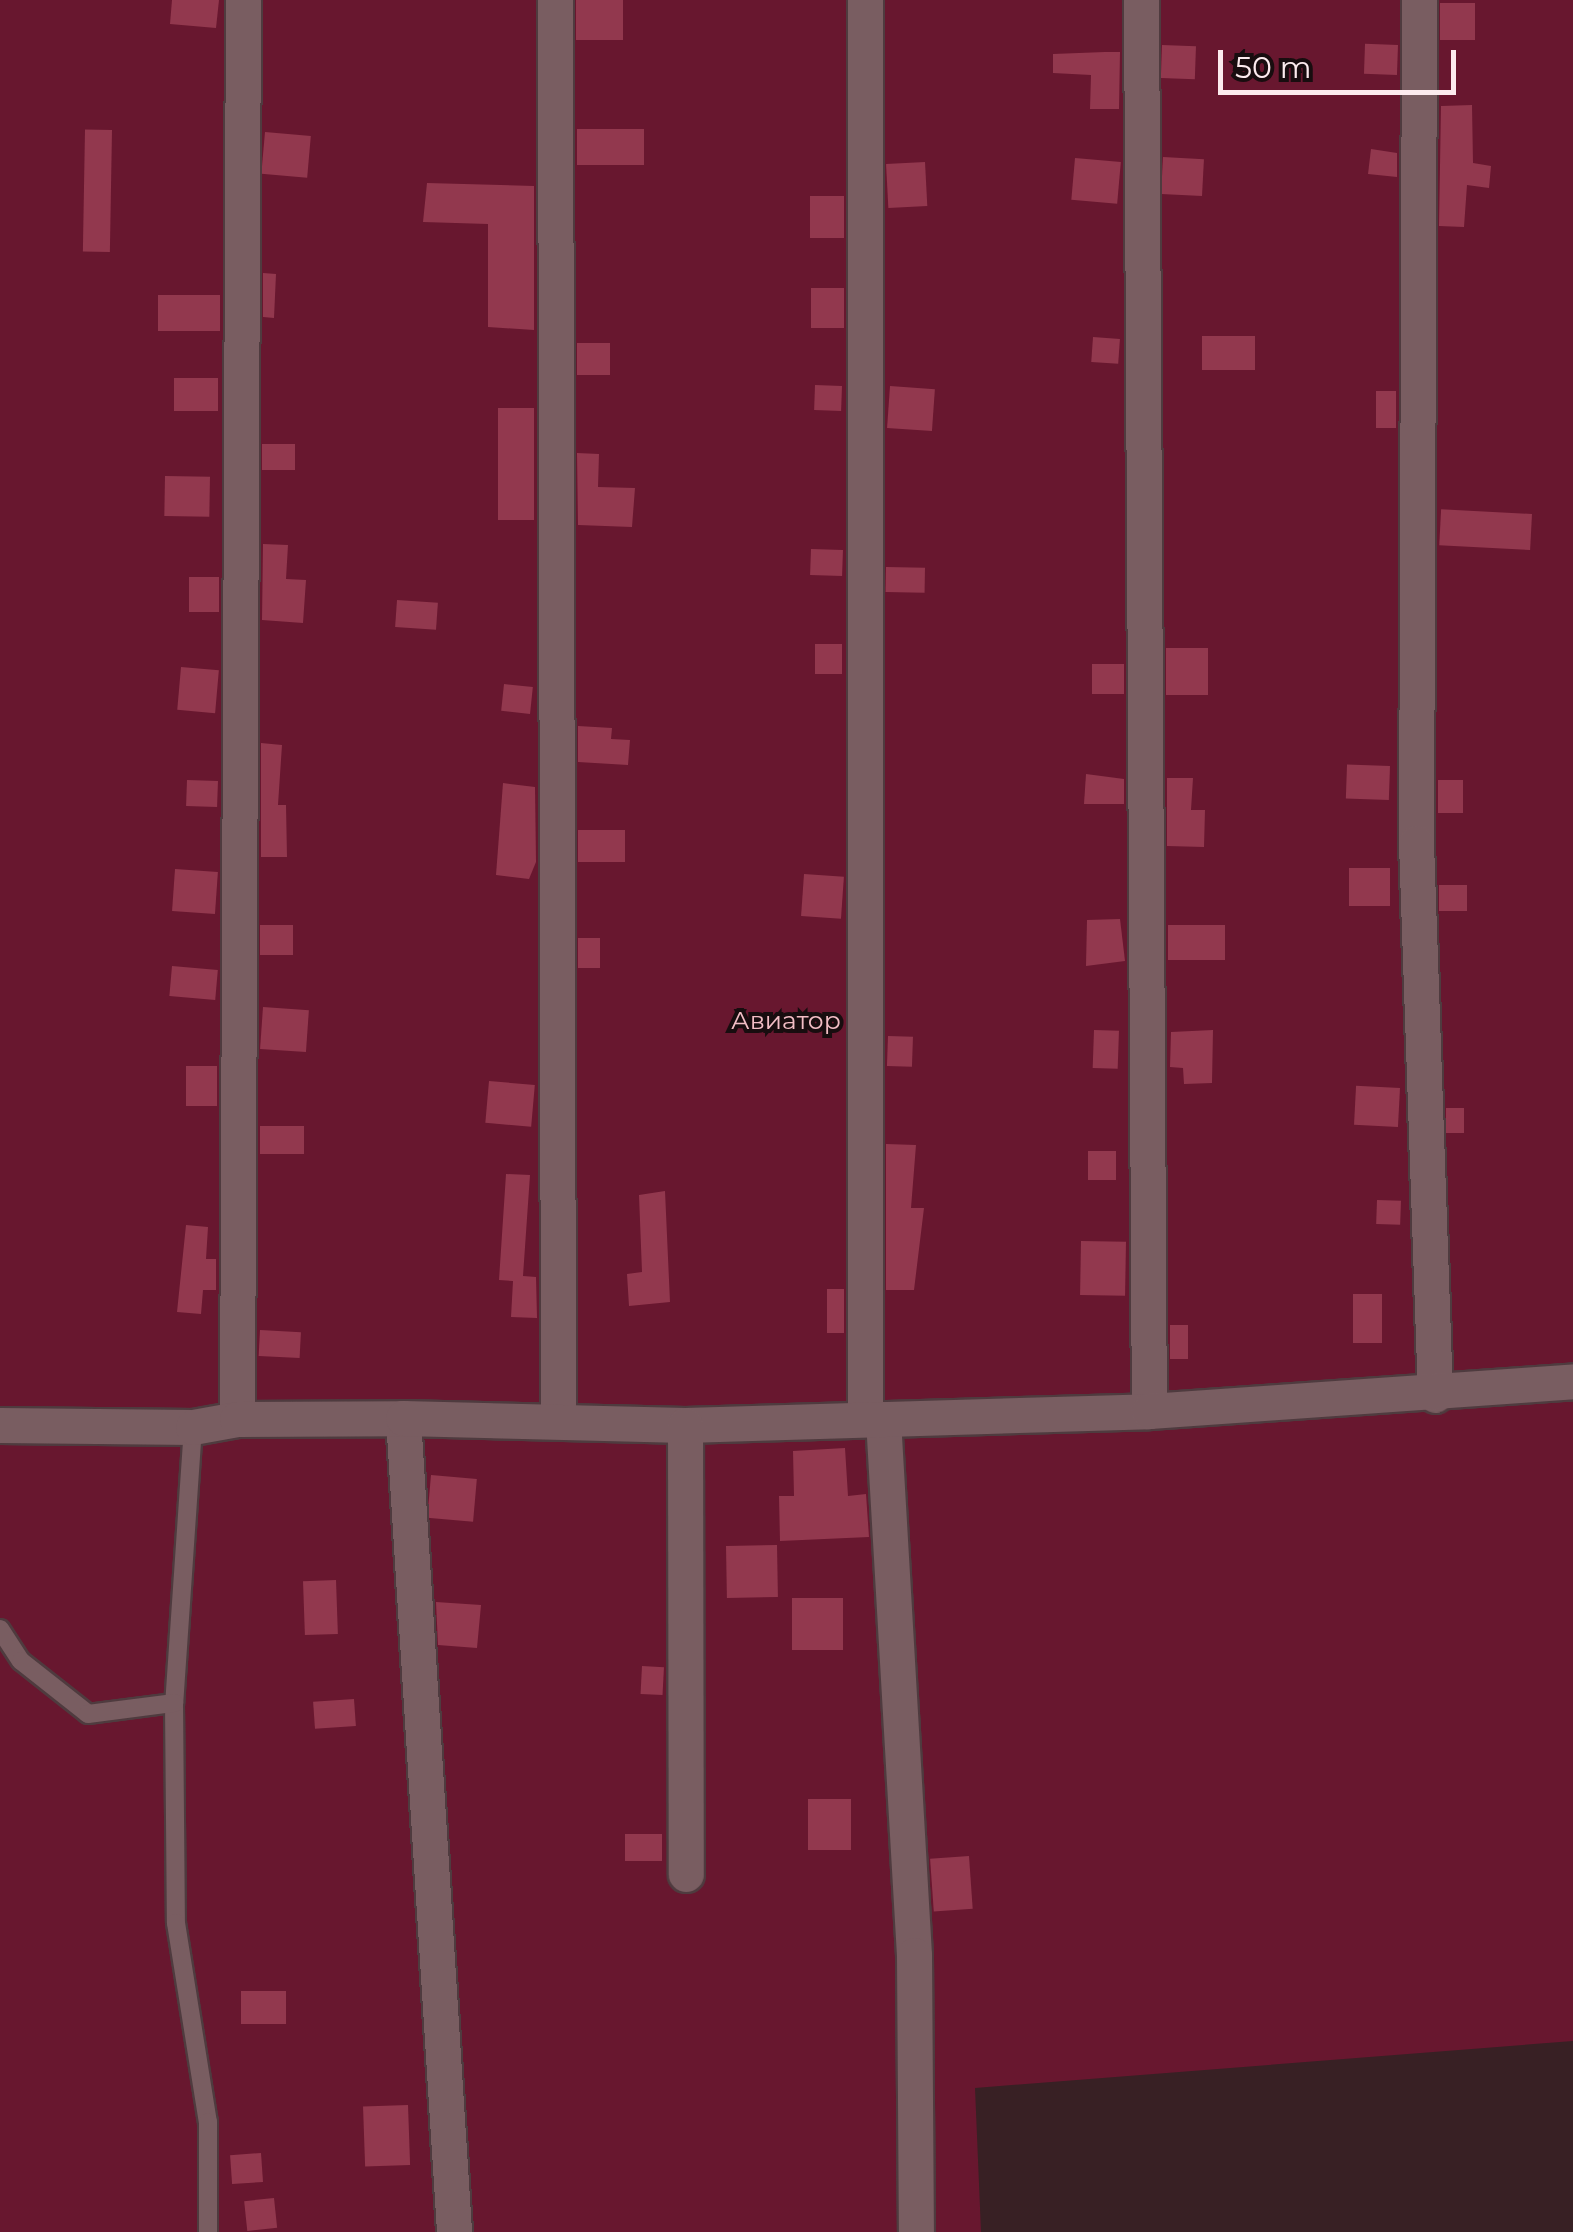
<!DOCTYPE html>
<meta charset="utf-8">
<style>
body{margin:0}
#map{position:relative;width:1573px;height:2232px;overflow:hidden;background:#382024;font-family:Montserrat,sans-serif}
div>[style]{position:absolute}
.green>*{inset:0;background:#68172f}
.building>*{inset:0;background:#92384e;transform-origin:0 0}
.roads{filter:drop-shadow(2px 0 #4f3b3f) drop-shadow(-2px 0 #4f3b3f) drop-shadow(0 2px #4f3b3f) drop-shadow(0 -2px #4f3b3f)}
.service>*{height:18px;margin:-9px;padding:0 9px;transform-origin:9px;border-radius:9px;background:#795d61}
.minor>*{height:35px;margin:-17.5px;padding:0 17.5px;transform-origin:17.5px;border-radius:17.5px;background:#795d61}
span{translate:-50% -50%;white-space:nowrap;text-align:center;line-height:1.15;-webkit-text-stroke:8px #180d0f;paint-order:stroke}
.park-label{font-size:25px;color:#f2bdc5}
.scale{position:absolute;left:1218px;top:50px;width:238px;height:45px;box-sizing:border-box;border:5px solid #fcebee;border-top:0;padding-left:12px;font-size:30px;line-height:35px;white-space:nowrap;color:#fcebee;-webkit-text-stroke:8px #180d0f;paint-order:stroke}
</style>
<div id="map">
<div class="green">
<div style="clip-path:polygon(0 0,1573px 0,1573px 2041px,975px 2088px,981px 2232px,0 2232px)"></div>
</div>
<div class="building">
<div style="clip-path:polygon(172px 0,219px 0,216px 28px,170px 24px)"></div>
<div style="left:576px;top:0;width:47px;height:40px"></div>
<div style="left:1440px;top:3px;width:35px;height:37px"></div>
<div style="left:1162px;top:45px;width:34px;height:33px;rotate:2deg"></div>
<div style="left:1398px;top:45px;width:30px;height:33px;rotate:92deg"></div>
<div style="clip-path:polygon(1105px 52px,1120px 52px,1119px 109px,1090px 109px,1091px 75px,1053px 73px,1053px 54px)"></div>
<div style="clip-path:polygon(1472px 105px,1473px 163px,1491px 166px,1489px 188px,1467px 185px,1464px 227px,1439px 226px,1441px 106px)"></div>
<div style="left:644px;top:129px;width:36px;height:67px;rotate:90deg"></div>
<div style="left:112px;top:130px;width:122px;height:27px;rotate:91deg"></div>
<div style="left:265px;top:132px;width:46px;height:42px;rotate:5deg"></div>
<div style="clip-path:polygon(1371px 149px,1397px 153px,1397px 177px,1368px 174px)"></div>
<div style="left:1163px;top:157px;width:41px;height:37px;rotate:3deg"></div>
<div style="left:1075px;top:158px;width:46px;height:42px;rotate:5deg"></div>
<div style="left:925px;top:162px;width:44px;height:39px;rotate:87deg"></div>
<div style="clip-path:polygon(427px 183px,534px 186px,534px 330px,488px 327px,488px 224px,423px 222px)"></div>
<div style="left:844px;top:196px;width:42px;height:34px;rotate:90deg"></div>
<div style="clip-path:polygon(263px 273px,276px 274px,274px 318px,263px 317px)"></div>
<div style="left:844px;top:288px;width:40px;height:33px;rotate:90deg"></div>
<div style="left:158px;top:295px;width:62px;height:36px"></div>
<div style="left:1202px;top:336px;width:53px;height:34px"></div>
<div style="left:1093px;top:337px;width:27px;height:25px;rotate:4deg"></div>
<div style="left:577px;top:343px;width:33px;height:32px"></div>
<div style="left:174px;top:378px;width:44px;height:33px"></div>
<div style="left:815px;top:385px;width:27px;height:25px;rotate:2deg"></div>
<div style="left:890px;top:386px;width:45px;height:42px;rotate:4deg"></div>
<div style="left:1376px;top:391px;width:20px;height:37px"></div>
<div style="left:498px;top:408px;width:36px;height:112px"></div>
<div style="left:262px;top:444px;width:33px;height:26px"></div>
<div style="clip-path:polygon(577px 453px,599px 454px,598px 487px,635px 488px,632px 527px,578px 525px)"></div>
<div style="left:165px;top:476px;width:45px;height:40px;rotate:1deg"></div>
<div style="left:1532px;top:514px;width:36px;height:91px;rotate:93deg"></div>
<div style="clip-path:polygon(263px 544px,288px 545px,286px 579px,306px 580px,303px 623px,262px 620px)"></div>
<div style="left:811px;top:549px;width:32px;height:26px;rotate:2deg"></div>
<div style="left:886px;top:567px;width:39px;height:25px;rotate:1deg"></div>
<div style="left:189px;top:577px;width:30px;height:35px"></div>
<div style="left:397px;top:600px;width:41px;height:27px;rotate:4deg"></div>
<div style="left:815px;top:644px;width:27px;height:30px"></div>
<div style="left:1166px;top:648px;width:42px;height:47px"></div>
<div style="left:1092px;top:664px;width:32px;height:30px"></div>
<div style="left:181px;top:667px;width:38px;height:43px;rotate:5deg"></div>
<div style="left:504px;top:684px;width:29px;height:27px;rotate:6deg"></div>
<div style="clip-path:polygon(578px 726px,612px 728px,611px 739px,630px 740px,628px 765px,578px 762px)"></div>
<div style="clip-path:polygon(261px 743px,282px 745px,278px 805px,286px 805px,287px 857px,261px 857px)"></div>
<div style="left:1390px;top:766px;width:34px;height:43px;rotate:92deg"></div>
<div style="clip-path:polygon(1086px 774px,1124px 779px,1124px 804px,1084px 804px)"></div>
<div style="clip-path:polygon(1167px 778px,1193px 778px,1191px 810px,1205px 810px,1204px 847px,1167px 846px)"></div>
<div style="left:187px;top:780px;width:31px;height:26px;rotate:2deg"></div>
<div style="left:1438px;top:780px;width:25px;height:33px"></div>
<div style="clip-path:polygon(503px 783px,535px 787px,536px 862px,529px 879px,496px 875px)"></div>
<div style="left:578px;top:830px;width:47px;height:32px"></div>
<div style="left:1349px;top:868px;width:41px;height:38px"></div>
<div style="left:175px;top:869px;width:43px;height:42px;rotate:4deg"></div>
<div style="left:804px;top:874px;width:40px;height:42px;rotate:4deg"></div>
<div style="left:1439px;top:885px;width:28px;height:26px"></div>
<div style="clip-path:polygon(1120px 919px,1125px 961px,1086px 966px,1087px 920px)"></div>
<div style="left:293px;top:925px;width:30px;height:33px;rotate:90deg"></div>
<div style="left:1225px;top:925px;width:35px;height:57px;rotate:90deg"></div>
<div style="left:578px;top:938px;width:22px;height:30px"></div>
<div style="left:172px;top:966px;width:46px;height:30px;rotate:5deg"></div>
<div style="left:263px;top:1007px;width:46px;height:42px;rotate:4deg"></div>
<div style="left:1094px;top:1030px;width:25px;height:38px;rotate:2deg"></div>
<div style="clip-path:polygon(1213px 1030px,1212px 1083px,1184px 1084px,1183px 1068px,1170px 1067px,1171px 1032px)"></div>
<div style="left:888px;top:1036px;width:25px;height:30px;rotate:2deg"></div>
<div style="left:186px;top:1066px;width:31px;height:40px"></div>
<div style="left:489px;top:1081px;width:46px;height:42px;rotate:5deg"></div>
<div style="left:1400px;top:1088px;width:39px;height:44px;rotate:93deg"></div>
<div style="left:1446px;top:1108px;width:18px;height:25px"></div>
<div style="left:260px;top:1126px;width:44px;height:28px"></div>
<div style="clip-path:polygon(886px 1144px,916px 1145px,911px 1208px,924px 1208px,914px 1290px,886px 1290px)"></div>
<div style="left:1088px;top:1151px;width:28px;height:29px"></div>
<div style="clip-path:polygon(506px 1174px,530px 1175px,523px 1276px,536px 1277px,537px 1318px,511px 1317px,513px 1281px,499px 1280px)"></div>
<div style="clip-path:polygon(665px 1191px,670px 1302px,629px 1306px,627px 1274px,642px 1272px,639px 1195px)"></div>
<div style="left:1377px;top:1200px;width:24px;height:24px;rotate:2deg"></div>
<div style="clip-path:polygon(186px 1225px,208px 1227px,206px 1259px,216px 1259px,216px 1290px,203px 1290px,201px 1314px,177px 1312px)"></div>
<div style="left:1081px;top:1241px;width:45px;height:54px;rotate:1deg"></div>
<div style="left:827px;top:1289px;width:17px;height:44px"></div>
<div style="left:1353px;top:1294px;width:29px;height:49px"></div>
<div style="left:1188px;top:1325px;width:34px;height:18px;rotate:90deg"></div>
<div style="left:260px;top:1330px;width:41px;height:26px;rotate:3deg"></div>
<div style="clip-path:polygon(845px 1448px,848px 1496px,866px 1494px,869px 1537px,780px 1541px,779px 1496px,794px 1496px,793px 1451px)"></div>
<div style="left:431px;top:1475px;width:46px;height:43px;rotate:5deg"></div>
<div style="left:777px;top:1545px;width:52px;height:51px;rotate:89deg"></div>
<div style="left:336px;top:1580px;width:54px;height:33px;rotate:88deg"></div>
<div style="left:843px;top:1598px;width:52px;height:51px;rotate:90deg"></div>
<div style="clip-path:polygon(436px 1602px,481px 1605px,477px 1648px,438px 1645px)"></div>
<div style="left:642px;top:1666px;width:22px;height:28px;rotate:3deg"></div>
<div style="left:354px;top:1699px;width:27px;height:41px;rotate:86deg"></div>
<div style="left:808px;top:1799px;width:43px;height:51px"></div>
<div style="left:625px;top:1834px;width:37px;height:27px"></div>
<div style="left:969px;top:1856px;width:53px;height:39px;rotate:86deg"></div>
<div style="left:286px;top:1991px;width:33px;height:45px;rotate:90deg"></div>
<div style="left:408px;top:2105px;width:60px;height:45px;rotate:88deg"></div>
<div style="left:261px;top:2153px;width:29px;height:31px;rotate:86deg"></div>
<div style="left:274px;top:2198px;width:30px;height:30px;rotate:84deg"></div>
</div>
<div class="roads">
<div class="service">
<div style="left:193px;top:1427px;width:277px;rotate:93.9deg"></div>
<div style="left:174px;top:1703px;width:220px;rotate:89.5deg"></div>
<div style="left:176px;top:1923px;width:202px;rotate:80.9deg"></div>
<div style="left:208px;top:2122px;width:110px;rotate:90deg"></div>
<div style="left:0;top:1629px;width:38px;rotate:57deg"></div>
<div style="left:21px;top:1661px;width:85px;rotate:38.3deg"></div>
<div style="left:88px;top:1714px;width:87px;rotate:-7.3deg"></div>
</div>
<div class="minor">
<div style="left:555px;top:0;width:1420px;rotate:89.88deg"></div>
<div style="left:1141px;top:0;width:1411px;rotate:89.68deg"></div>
<div style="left:1419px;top:0;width:843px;rotate:90.2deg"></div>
<div style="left:1416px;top:843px;width:552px;rotate:88.03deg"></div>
<div style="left:403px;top:1418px;width:816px;rotate:86.41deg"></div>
<div style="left:237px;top:1419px;width:1419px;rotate:-89.76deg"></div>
<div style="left:865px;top:1419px;width:1419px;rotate:-90deg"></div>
<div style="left:883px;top:1419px;width:537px;rotate:86.69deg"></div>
<div style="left:914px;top:1955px;width:277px;rotate:89.6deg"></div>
<div style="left:0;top:1425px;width:193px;rotate:0.6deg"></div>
<div style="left:193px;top:1427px;width:45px;rotate:-10.3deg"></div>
<div style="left:237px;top:1419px;width:166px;rotate:-0.3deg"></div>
<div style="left:403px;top:1418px;width:282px;rotate:1.4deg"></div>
<div style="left:685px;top:1425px;width:464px;rotate:-1.7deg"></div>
<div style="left:1149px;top:1411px;width:425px;rotate:-4deg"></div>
<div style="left:685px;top:1425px;width:449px;rotate:89.9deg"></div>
</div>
</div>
<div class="park-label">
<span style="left:786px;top:1020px">Авиатор</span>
</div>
<div class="scale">50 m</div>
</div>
